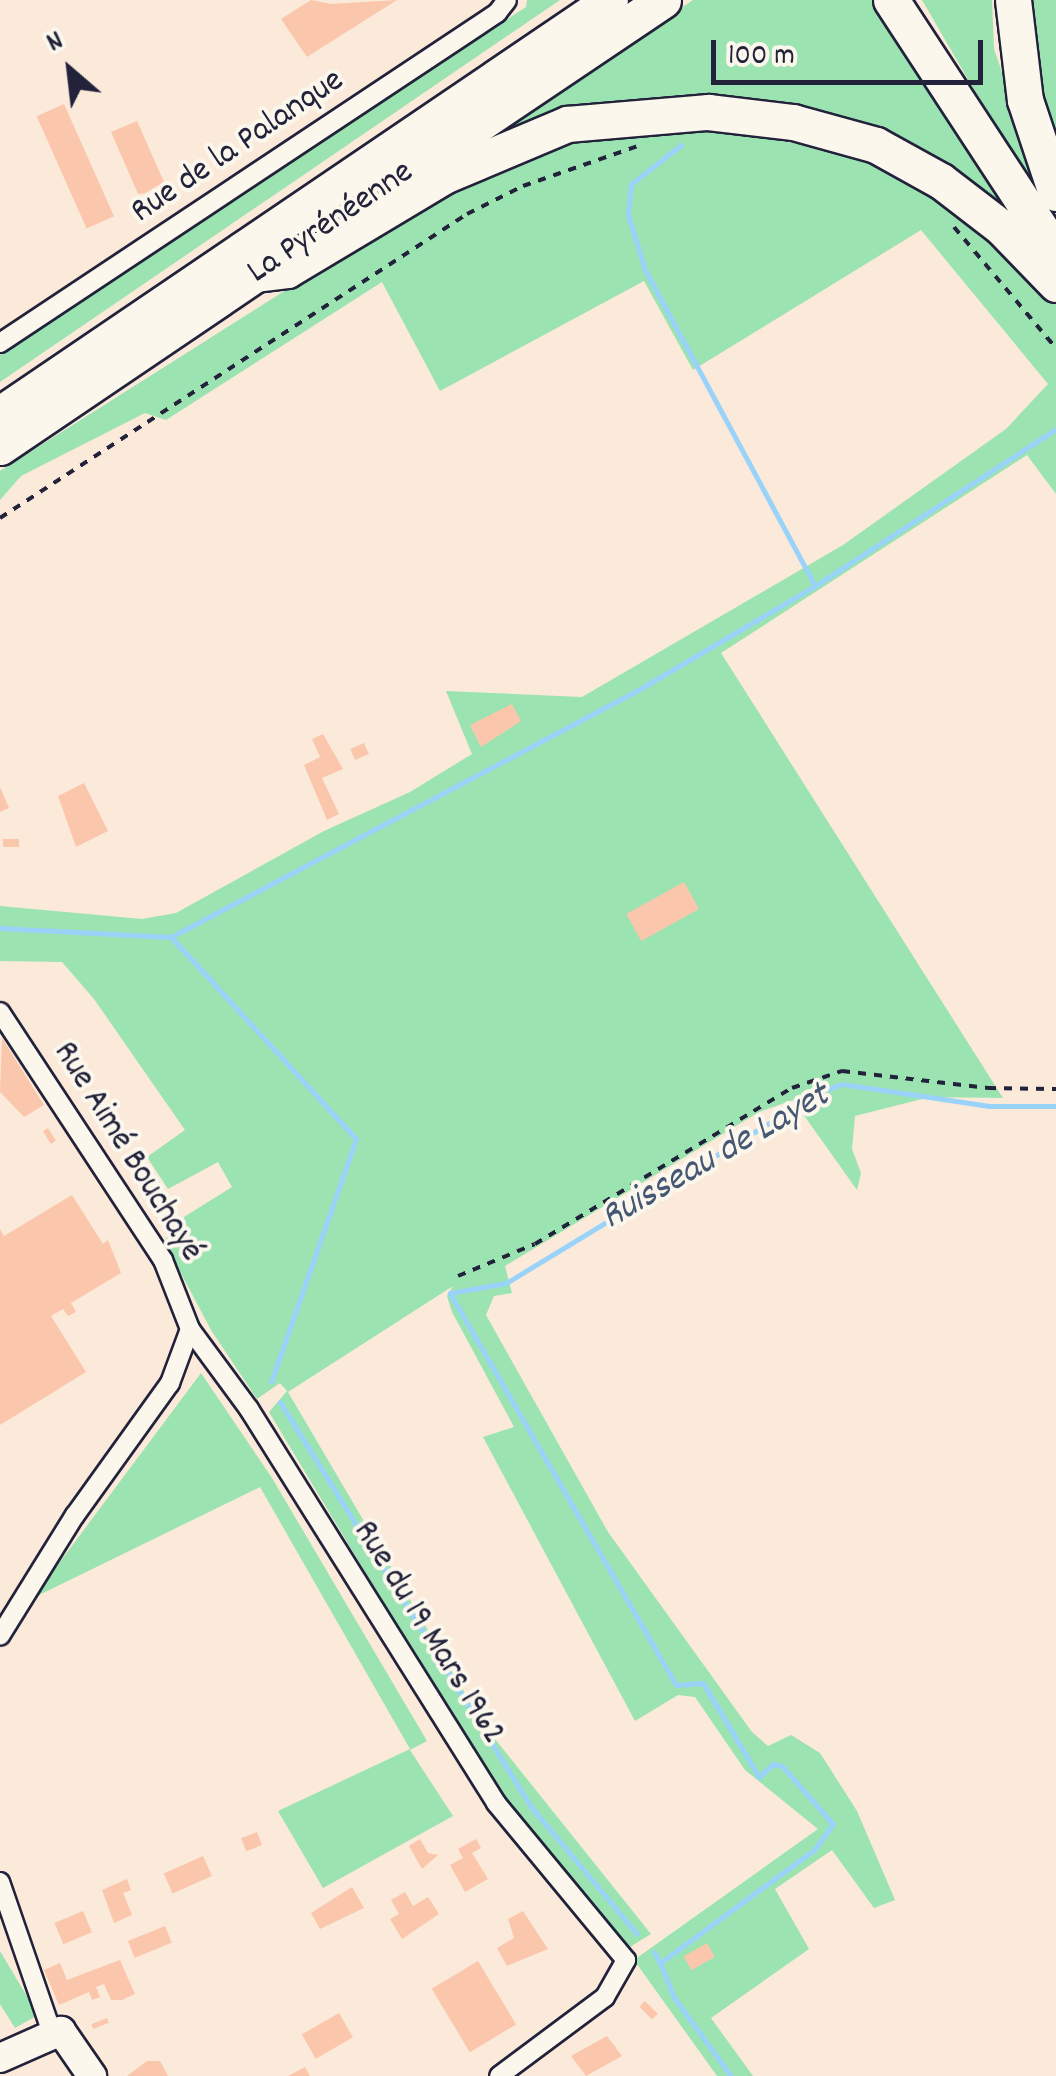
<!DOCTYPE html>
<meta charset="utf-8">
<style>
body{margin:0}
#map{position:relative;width:1056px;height:2076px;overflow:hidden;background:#fbe9d9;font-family:Dekko,sans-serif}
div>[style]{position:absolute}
.green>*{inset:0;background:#9be3b1}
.stream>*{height:5px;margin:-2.5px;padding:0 2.5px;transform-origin:2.5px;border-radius:2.5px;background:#9ad3fa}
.building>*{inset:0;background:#fbc7ac;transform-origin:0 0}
.path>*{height:4px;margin-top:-2px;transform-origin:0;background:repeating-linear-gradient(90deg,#22223b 0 8px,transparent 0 16px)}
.roads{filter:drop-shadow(2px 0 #22223b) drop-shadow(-2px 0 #22223b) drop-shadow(0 2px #22223b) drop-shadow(0 -2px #22223b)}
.street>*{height:18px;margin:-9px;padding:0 9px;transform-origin:9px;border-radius:9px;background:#fbf7ec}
.secondary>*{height:28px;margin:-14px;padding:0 14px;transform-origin:14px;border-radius:14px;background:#fbf7ec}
.highway>*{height:35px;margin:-17.5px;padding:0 17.5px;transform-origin:17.5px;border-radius:17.5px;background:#fbf7ec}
span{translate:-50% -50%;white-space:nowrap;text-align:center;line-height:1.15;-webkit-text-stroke:8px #fbf7ec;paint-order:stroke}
.street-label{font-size:35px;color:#22223b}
.water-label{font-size:38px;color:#465774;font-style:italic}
.north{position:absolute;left:20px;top:20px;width:100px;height:100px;-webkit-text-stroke:8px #fbf7ec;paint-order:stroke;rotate:332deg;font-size:28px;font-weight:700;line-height:40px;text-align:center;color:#22223b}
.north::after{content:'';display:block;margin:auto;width:35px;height:45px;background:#22223b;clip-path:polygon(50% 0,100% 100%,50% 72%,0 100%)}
.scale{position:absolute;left:711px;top:40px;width:272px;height:45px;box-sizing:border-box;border:5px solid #22223b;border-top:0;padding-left:12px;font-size:30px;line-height:35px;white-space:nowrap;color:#22223b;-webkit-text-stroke:8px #fbf7ec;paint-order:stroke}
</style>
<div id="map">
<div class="green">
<div style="clip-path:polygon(527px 0,560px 0,0 382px,0 352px,526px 7px)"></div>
<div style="clip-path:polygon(693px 0,873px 0,1010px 214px,788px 114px,479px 142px)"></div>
<div style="clip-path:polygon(922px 0,992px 0,994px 49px,1045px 196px,1038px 200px)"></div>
<div style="clip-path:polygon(1033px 0,1056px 0,1056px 139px,1037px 77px)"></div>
<div style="clip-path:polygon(688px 124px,864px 156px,937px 194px,1056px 299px,1056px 494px,1027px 455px,721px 653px,1003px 1098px,930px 1097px,855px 1116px,852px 1149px,861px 1173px,857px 1190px,793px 1100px,759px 1112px,505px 1266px,512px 1293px,494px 1296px,486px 1315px,608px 1532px,752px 1732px,768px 1746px,791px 1735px,820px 1753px,857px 1811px,895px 1900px,874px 1908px,832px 1850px,775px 1889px,809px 1949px,711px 2018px,753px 2076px,717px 2076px,634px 1960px,818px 1829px,745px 1770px,695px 1697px,678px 1695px,635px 1721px,483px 1437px,514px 1427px,452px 1312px,447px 1296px,453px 1286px,288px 1392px,483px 1724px,651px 1934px,625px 1950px,500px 1797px,269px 1412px,287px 1391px,280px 1383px,257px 1399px,211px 1330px,164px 1241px,184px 1217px,232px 1187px,218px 1162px,168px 1189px,147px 1157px,185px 1130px,94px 999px,62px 962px,0 961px,0 906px,142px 919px,176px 913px,324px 831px,410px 792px,472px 754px,446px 691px,582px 697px,843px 545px,1006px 429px,1048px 384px,921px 230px,693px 370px,644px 281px,440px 391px,382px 282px,166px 420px,145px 413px,21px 476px,0 500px,0 471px,452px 185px,574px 135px)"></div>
<div style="clip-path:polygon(201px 1373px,272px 1478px,427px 1741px,410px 1750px,453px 1816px,323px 1888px,278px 1811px,410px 1749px,260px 1487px,33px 1598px)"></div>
<div style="clip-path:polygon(0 1951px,38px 2015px,15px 2028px,0 2004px)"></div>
</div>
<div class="stream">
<div style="left:681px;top:145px;width:63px;rotate:142deg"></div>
<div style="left:631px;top:184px;width:31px;rotate:96deg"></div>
<div style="left:628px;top:215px;width:58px;rotate:72.8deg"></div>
<div style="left:645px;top:270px;width:359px;rotate:61.7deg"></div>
<div style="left:0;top:928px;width:171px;rotate:3deg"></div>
<div style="left:171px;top:937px;width:531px;rotate:-27.87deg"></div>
<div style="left:640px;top:689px;width:203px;rotate:-30.5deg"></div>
<div style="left:815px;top:586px;width:288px;rotate:-33.1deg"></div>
<div style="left:171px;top:937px;width:274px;rotate:47.5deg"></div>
<div style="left:356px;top:1139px;width:257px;rotate:109.3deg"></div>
<div style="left:280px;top:1402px;width:478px;rotate:58.2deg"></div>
<div style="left:532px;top:1808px;width:164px;rotate:50.2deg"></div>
<div style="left:654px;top:1952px;width:13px;rotate:61deg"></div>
<div style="left:660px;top:1963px;width:191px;rotate:-36.3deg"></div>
<div style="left:814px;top:1850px;width:32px;rotate:-54deg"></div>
<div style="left:833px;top:1824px;width:77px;rotate:-131.3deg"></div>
<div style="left:782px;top:1766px;width:9px;rotate:-167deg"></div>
<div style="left:773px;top:1764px;width:19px;rotate:137deg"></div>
<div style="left:759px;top:1777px;width:109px;rotate:-120.8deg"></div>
<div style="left:703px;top:1683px;width:27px;rotate:176deg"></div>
<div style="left:676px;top:1685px;width:452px;rotate:-120deg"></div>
<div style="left:450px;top:1293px;width:57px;rotate:-10.1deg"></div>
<div style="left:506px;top:1283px;width:372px;rotate:-31.3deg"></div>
<div style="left:824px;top:1090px;width:19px;rotate:-18deg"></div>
<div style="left:842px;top:1084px;width:149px;rotate:8.5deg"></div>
<div style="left:989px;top:1106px;width:67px"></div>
<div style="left:660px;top:1963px;width:35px;rotate:68deg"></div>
<div style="left:673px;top:1996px;width:99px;rotate:54.1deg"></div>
</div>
<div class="building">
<div style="clip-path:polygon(311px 0,331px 4px,397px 0,307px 57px,281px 19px)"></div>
<div style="left:64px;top:104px;width:123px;height:30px;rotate:66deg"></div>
<div style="clip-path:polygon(137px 121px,164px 182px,145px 193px,138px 194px,111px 132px)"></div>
<div style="clip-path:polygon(512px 704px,521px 721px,481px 747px,470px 725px)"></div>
<div style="clip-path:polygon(323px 734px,343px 769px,322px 778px,339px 814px,327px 820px,304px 765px,320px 757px,312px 739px)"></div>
<div style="left:364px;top:743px;width:12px;height:15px;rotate:66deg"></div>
<div style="clip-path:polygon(84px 783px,108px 831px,76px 847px,58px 796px)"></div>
<div style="clip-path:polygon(0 787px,9px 808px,0 812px)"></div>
<div style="left:3px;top:839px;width:16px;height:8px"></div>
<div style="left:684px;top:882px;width:31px;height:66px;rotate:61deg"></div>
<div style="clip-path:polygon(2px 1038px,44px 1105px,24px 1117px,0 1092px)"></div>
<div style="left:48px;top:1128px;width:15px;height:6px;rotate:58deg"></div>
<div style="clip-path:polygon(72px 1195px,103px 1244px,108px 1240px,121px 1273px,71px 1303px,76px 1312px,68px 1316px,63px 1309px,51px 1316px,86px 1372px,0 1425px,0 1229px,4px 1236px)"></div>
<div style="left:257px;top:1832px;width:14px;height:17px;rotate:69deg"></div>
<div style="clip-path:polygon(420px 1839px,428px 1853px,438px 1855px,422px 1869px,409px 1846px)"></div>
<div style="clip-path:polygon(476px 1839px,481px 1848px,472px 1853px,488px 1879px,465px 1892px,450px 1865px,463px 1858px,458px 1849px)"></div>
<div style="left:203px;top:1856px;width:22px;height:43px;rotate:66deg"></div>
<div style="clip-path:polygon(127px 1879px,131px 1890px,123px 1893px,132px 1915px,114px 1923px,102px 1890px)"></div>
<div style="clip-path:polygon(352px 1887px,364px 1908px,320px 1929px,311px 1913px)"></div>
<div style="clip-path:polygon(405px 1892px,413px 1906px,428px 1897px,439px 1914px,402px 1939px,390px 1919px,399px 1914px,391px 1900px)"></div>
<div style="left:83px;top:1911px;width:23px;height:31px;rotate:67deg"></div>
<div style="clip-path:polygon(523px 1911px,548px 1949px,507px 1966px,497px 1948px,514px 1938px,508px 1919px)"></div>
<div style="left:165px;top:1926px;width:18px;height:40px;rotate:68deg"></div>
<div style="left:707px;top:1943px;width:16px;height:27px;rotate:60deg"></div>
<div style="clip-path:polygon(120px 1960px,135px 1994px,122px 2000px,111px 2000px,104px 1984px,96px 1987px,100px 1997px,92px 2000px,89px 1992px,59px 2005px,44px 1970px,60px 1963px,67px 1980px)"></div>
<div style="left:478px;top:1961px;width:74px;height:54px;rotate:59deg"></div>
<div style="left:645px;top:2001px;width:18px;height:8px;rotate:45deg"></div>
<div style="left:339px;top:2013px;width:28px;height:43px;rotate:60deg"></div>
<div style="left:107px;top:2018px;width:5px;height:17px;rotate:68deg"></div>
<div style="clip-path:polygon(607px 2036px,622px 2056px,586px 2076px,571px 2056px)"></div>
<div style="clip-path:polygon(147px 2061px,160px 2061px,168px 2076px,127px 2076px)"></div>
<div style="clip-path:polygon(305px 2067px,310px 2076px,288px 2076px)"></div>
</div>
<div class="path">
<div style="left:954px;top:227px;width:158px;rotate:49.9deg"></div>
<div style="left:0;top:518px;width:557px;rotate:-33.06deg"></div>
<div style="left:467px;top:214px;width:63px;rotate:-26.6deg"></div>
<div style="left:523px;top:186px;width:125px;rotate:-19.2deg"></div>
<div style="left:458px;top:1276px;width:83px;rotate:-22.6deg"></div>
<div style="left:535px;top:1244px;width:301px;rotate:-31.3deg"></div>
<div style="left:792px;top:1088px;width:53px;rotate:-18.8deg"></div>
<div style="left:842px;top:1071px;width:147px;rotate:6.6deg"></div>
<div style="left:988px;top:1088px;width:68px;rotate:0.8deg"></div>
</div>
<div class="roads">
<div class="street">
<div style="left:0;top:343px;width:597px;rotate:-33.58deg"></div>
<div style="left:497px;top:13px;width:16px;rotate:-52deg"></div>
<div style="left:0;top:1012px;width:297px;rotate:56.7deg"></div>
<div style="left:163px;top:1260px;width:74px;rotate:68.6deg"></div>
<div style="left:190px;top:1329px;width:58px;rotate:110.3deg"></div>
<div style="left:170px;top:1383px;width:163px;rotate:125.7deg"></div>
<div style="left:75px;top:1515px;width:142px;rotate:121.8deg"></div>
<div style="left:190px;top:1329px;width:99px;rotate:53.6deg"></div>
<div style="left:249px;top:1409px;width:465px;rotate:57.9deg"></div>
<div style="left:496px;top:1803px;width:204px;rotate:50.4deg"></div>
<div style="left:626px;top:1960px;width:43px;rotate:119.6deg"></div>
<div style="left:605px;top:1997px;width:132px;rotate:143.3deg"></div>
<div style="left:0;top:1882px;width:157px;rotate:71deg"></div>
</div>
<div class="secondary">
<div style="left:0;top:2058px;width:67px;rotate:-23.9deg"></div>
<div style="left:61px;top:2031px;width:55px;rotate:55.4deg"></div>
</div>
<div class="highway">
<div style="left:891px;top:0;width:301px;rotate:56.8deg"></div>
<div style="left:1013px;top:0;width:101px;rotate:83.2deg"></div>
<div style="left:1025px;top:100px;width:98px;rotate:71.6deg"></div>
<div style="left:394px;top:181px;width:324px;rotate:-33.9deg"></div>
<div style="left:256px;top:274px;width:31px;rotate:-7deg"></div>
<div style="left:287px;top:270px;width:183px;rotate:-30.9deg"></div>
<div style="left:444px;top:176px;width:134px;rotate:-22.9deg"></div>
<div style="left:567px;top:124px;width:142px;rotate:-4.9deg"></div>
<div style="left:708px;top:112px;width:86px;rotate:6.7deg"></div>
<div style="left:793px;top:122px;width:86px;rotate:15.5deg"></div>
<div style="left:876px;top:145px;width:74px;rotate:29deg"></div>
<div style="left:941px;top:181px;width:77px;rotate:37.6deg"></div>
<div style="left:1002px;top:228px;width:78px;rotate:46deg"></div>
<div style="left:0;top:414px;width:737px;rotate:-34.16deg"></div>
<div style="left:0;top:447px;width:328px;rotate:-34.1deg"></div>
</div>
</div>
<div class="street-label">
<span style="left:238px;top:147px;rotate:-34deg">Rue de la Palanque</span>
<span style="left:331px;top:223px;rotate:-34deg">La Pyrénéenne</span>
<span style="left:127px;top:1152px;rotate:58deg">Rue Aimé Bouchayé</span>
<span style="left:428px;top:1633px;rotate:58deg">Rue du 19 Mars 1962</span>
</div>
<div class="water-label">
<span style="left:716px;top:1158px;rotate:-30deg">Ruisseau de Layet</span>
</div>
<div class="north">N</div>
<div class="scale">100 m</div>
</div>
